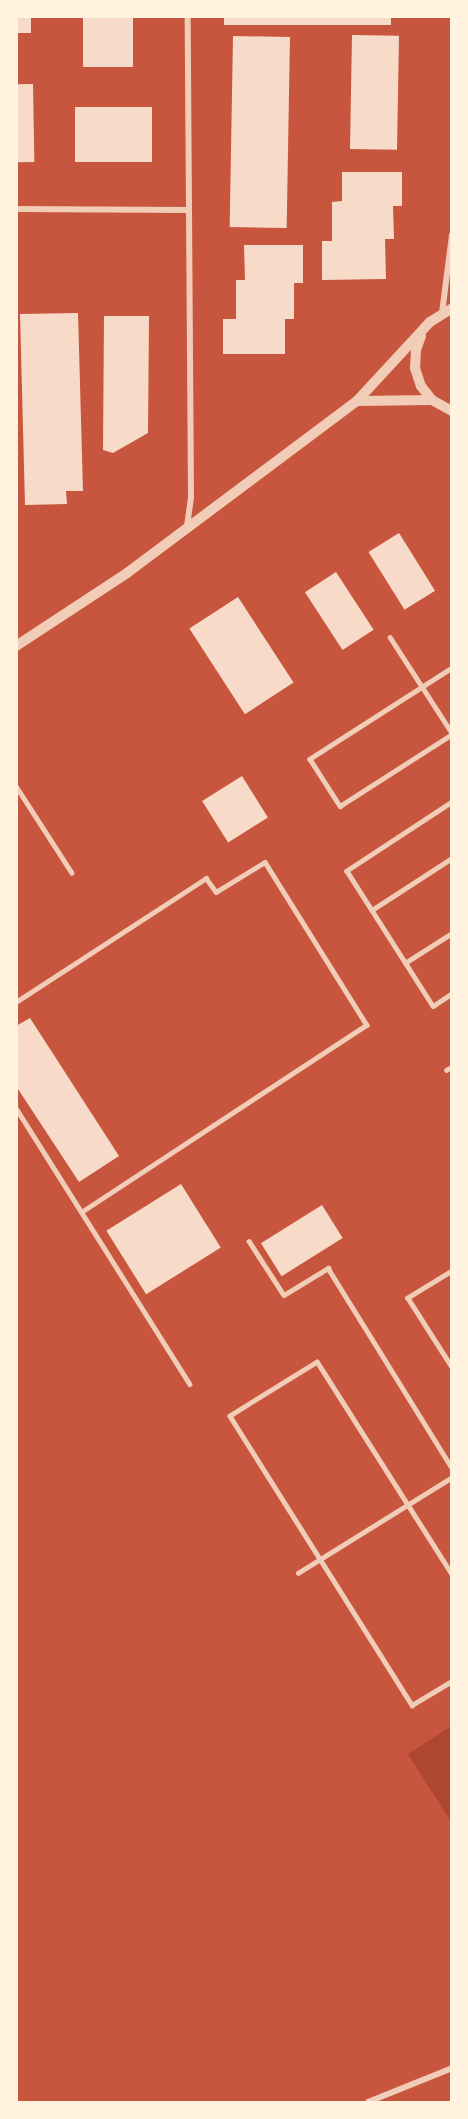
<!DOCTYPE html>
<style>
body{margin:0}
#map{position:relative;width:468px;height:2119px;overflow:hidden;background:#c8553d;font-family:Raleway,sans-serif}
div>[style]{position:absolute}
.green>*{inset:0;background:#ae4732}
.building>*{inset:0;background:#f7dbc8;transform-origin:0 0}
.service>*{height:4.5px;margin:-2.25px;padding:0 2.25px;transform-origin:2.25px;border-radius:2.25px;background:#f1ccb7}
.minor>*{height:6px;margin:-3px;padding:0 3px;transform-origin:3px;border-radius:3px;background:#f1ccb7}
.tertiary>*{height:10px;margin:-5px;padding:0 5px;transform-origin:5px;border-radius:5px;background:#f1ccb7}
span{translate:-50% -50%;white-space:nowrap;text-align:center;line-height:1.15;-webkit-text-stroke:5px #fff3e0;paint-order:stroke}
.frame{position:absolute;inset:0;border:18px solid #fff3e0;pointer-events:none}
</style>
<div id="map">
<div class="green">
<div style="clip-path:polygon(451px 1726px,451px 1822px,408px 1754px)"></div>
</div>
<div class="building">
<div style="left:16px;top:16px;width:15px;height:17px"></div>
<div style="left:83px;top:16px;width:50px;height:51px"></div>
<div style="left:224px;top:16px;width:167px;height:9px"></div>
<div style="left:352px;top:35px;width:47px;height:114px;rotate:1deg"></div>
<div style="left:233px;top:36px;width:57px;height:191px;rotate:1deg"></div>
<div style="left:33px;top:84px;width:78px;height:17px;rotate:89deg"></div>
<div style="left:75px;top:107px;width:77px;height:55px"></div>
<div style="clip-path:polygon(342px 172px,402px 172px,402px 206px,393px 206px,394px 239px,385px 239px,386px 279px,322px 280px,322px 241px,332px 241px,332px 202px,342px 201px)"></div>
<div style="clip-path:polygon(244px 245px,303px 245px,303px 283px,294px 283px,294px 319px,285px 319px,285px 354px,223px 354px,223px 319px,236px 319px,236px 280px,245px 280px)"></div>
<div style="clip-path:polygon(78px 313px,83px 491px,66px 491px,67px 504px,25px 505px,20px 314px)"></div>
<div style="clip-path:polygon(104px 316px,149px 316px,148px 433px,113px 453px,103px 450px)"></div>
<div style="left:399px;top:533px;width:68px;height:36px;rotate:58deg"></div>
<div style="left:336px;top:572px;width:69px;height:37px;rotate:57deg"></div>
<div style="left:238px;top:597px;width:102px;height:58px;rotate:57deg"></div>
<div style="left:242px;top:776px;width:49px;height:47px;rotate:58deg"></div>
<div style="clip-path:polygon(30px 1018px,119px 1156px,79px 1182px,16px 1086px,16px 1026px)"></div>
<div style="left:181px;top:1184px;width:75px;height:88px;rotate:58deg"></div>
<div style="left:322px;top:1205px;width:39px;height:72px;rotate:58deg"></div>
</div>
<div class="service">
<div style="left:390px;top:637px;width:114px;rotate:57.1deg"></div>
<div style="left:452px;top:668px;width:169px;rotate:147.3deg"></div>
<div style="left:310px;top:759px;width:56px;rotate:57.4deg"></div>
<div style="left:340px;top:806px;width:133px;rotate:-32.7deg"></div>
<div style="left:16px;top:786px;width:103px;rotate:57.2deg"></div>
<div style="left:452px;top:802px;width:126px;rotate:146.7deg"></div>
<div style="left:347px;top:871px;width:160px;rotate:57.5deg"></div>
<div style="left:433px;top:1006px;width:23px;rotate:-34deg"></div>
<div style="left:372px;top:910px;width:95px;rotate:-33deg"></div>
<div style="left:405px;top:963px;width:56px;rotate:-32.6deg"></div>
<div style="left:16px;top:1002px;width:227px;rotate:-33.1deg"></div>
<div style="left:206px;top:878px;width:17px;rotate:54deg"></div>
<div style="left:216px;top:892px;width:57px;rotate:-31.5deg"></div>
<div style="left:265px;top:862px;width:192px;rotate:58deg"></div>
<div style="left:367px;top:1025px;width:341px;rotate:146.7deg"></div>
<div style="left:446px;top:1070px;width:7px;rotate:-27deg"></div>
<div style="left:16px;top:1108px;width:326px;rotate:57.8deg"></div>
<div style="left:249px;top:1241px;width:64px;rotate:57.1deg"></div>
<div style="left:284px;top:1295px;width:52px;rotate:-31.5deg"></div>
<div style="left:328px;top:1268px;width:235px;rotate:58.2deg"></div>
<div style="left:452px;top:1271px;width:52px;rotate:148.5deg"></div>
<div style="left:408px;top:1298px;width:82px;rotate:57.5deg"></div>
<div style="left:298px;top:1573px;width:181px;rotate:-31.9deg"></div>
<div style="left:452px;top:1575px;width:252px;rotate:-122.4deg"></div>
<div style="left:317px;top:1362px;width:102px;rotate:148.2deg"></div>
<div style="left:230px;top:1416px;width:342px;rotate:57.8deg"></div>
<div style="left:412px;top:1705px;width:47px;rotate:-31deg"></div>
</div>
<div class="minor">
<div style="left:16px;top:209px;width:173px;rotate:0.3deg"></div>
<div style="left:442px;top:313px;width:79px;rotate:-82.7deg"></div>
<div style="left:187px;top:526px;width:29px;rotate:-82deg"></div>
<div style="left:191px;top:497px;width:481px;rotate:-90.4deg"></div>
<div style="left:368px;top:2102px;width:91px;rotate:-22deg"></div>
</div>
<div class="tertiary">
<div style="left:421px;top:336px;width:15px;rotate:110deg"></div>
<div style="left:416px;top:350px;width:18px;rotate:93deg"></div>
<div style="left:415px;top:368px;width:19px;rotate:72deg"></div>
<div style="left:421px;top:386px;width:18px;rotate:52deg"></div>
<div style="left:432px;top:400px;width:23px;rotate:29deg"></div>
<div style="left:357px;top:401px;width:75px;rotate:-0.8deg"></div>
<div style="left:16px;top:646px;width:133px;rotate:-33.3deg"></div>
<div style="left:127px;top:573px;width:287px;rotate:-36.8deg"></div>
<div style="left:357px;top:401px;width:108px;rotate:-47.3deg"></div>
<div style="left:430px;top:322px;width:26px;rotate:-32deg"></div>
</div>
<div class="frame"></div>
</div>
